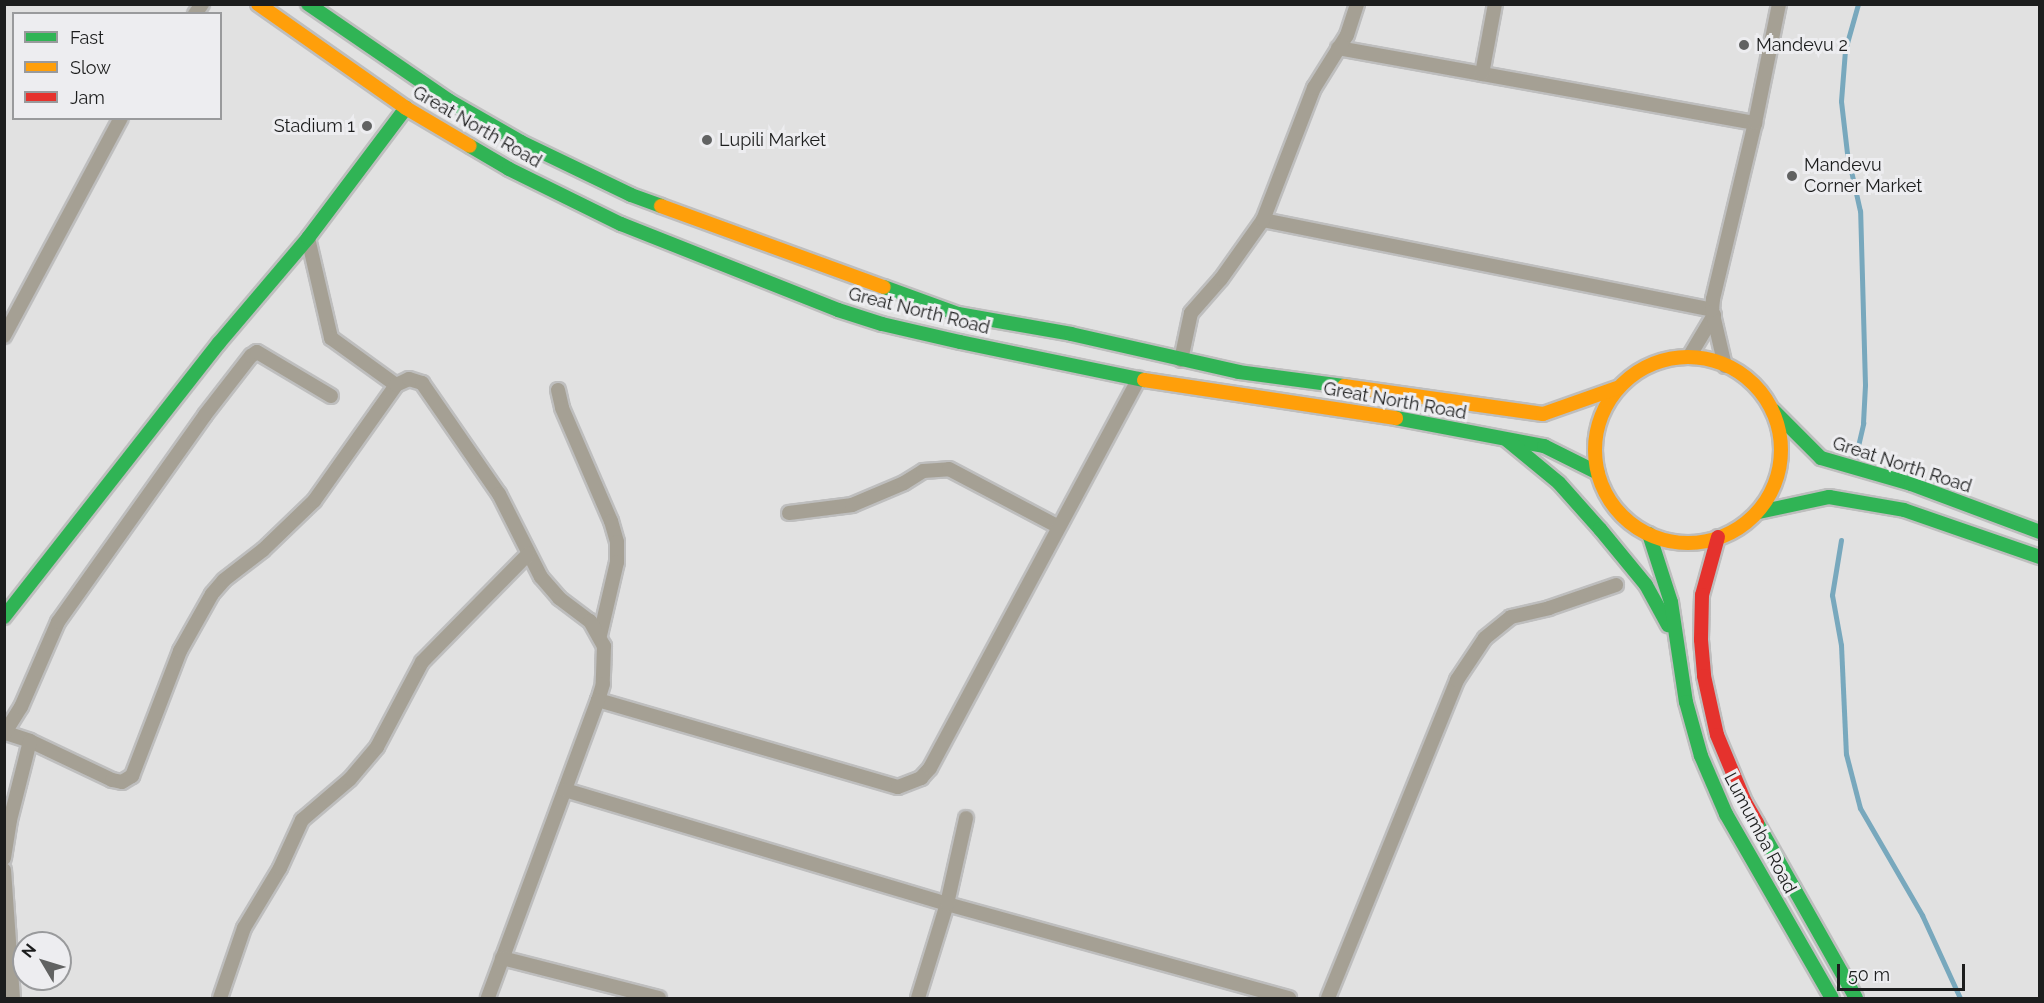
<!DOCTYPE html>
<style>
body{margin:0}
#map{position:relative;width:2044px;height:1003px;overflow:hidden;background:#e1e1e1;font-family:Raleway,sans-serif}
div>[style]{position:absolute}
.stream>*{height:5px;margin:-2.5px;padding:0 2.5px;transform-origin:2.5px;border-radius:2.5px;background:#78a8bd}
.roads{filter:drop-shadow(2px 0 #bebebe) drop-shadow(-2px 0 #bebebe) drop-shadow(0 2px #bebebe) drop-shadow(0 -2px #bebebe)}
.street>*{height:14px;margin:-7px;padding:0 7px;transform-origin:7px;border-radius:7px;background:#a5a094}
.fast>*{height:14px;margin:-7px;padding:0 7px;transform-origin:7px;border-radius:7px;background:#30b455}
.slow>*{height:14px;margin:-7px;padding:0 7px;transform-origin:7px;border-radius:7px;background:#ff9f0a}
.slow>.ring{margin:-7px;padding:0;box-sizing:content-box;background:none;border:14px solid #ff9f0a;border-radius:50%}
.jam>*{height:14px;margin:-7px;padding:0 7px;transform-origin:7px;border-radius:7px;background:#e5322d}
.dots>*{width:16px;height:16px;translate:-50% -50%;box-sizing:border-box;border:3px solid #ededf0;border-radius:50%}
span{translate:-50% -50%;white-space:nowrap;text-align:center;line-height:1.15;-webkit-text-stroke:6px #ededf0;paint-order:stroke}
.poi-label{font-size:18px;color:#1c1d1d}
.left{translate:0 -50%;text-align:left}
.right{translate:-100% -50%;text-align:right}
.street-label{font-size:18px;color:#1c1d1d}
.frame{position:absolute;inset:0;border:6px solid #1c1d1d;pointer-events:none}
.legend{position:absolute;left:12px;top:12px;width:210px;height:108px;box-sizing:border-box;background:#ededf0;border:2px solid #999a9c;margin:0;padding:8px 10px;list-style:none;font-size:18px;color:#1c1d1d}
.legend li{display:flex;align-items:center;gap:12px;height:30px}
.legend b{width:30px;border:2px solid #999a9c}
.north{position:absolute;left:12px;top:931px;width:60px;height:60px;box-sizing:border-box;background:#ededf0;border:2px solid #999a9c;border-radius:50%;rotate:308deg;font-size:16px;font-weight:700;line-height:24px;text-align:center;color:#1c1d1d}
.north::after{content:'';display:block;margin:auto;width:21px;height:27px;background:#616262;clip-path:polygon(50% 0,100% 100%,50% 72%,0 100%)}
.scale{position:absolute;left:1837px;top:964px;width:128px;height:27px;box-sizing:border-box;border:3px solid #1c1d1d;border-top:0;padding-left:8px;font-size:18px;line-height:21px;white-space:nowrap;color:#1c1d1d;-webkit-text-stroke:4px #ededf0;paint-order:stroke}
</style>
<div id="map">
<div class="stream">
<div style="left:1855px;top:459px;width:37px;rotate:-77deg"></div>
<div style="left:1863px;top:423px;width:38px;rotate:-87deg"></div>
<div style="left:1865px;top:385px;width:174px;rotate:-91.6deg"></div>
<div style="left:1860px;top:211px;width:59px;rotate:-102.6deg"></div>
<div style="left:1847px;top:153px;width:52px;rotate:-96.6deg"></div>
<div style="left:1841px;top:101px;width:51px;rotate:-85.5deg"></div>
<div style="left:1845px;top:50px;width:48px;rotate:-74.2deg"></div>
<div style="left:1841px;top:540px;width:56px;rotate:99.3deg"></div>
<div style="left:1832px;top:595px;width:51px;rotate:79.8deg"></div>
<div style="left:1841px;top:645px;width:109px;rotate:87.4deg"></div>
<div style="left:1846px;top:754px;width:56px;rotate:75.5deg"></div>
<div style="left:1860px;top:808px;width:124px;rotate:59.9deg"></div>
<div style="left:1922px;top:915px;width:91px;rotate:65.4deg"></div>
</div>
<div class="roads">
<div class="street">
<div style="left:195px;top:14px;width:12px;rotate:-55deg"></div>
<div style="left:1338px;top:48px;width:424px;rotate:10.2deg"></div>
<div style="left:1482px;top:74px;width:71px;rotate:-79.5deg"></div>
<div style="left:1263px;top:220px;width:458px;rotate:11.3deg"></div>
<div style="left:308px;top:238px;width:103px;rotate:77deg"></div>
<div style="left:331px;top:338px;width:80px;rotate:35.9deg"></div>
<div style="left:4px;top:336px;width:247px;rotate:-61.8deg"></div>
<div style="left:1689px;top:357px;width:49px;rotate:-59.2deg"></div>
<div style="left:1181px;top:360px;width:48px;rotate:-78deg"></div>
<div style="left:1191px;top:313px;width:45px;rotate:-48.6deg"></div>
<div style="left:1221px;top:279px;width:72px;rotate:-54.6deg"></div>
<div style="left:1263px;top:220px;width:142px;rotate:-68.9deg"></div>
<div style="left:1314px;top:88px;width:62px;rotate:-58.1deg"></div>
<div style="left:1347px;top:35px;width:33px;rotate:-72deg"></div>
<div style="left:1725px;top:366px;width:57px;rotate:-103.1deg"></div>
<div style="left:1712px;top:310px;width:11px;rotate:-85deg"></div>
<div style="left:1713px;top:299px;width:181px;rotate:-76.6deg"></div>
<div style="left:1755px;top:123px;width:121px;rotate:-78.6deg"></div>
<div style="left:558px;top:390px;width:18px;rotate:77deg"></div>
<div style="left:562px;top:408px;width:123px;rotate:66.6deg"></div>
<div style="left:611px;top:521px;width:22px;rotate:74deg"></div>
<div style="left:617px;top:542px;width:20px;rotate:90deg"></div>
<div style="left:617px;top:562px;width:75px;rotate:103.1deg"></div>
<div style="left:789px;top:513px;width:64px;rotate:-7.2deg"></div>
<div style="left:852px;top:505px;width:56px;rotate:-22.9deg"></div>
<div style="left:904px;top:483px;width:22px;rotate:-32deg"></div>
<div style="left:923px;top:471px;width:26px;rotate:-4deg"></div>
<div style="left:949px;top:469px;width:124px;rotate:27.8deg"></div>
<div style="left:598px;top:700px;width:312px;rotate:16.2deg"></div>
<div style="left:898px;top:787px;width:25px;rotate:-21deg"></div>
<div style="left:921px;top:778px;width:13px;rotate:-48deg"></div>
<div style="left:930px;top:768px;width:442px;rotate:-61.8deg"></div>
<div style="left:6px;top:733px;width:25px;rotate:18deg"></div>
<div style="left:30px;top:741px;width:91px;rotate:25.4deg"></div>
<div style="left:112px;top:780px;width:10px;rotate:11deg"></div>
<div style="left:122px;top:782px;width:12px;rotate:-31deg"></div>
<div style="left:132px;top:776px;width:134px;rotate:-69deg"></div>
<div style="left:180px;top:651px;width:65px;rotate:-60.7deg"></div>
<div style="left:212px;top:594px;width:18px;rotate:-49deg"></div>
<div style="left:224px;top:580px;width:49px;rotate:-37.6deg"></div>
<div style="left:263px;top:550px;width:71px;rotate:-43.9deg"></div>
<div style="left:314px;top:501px;width:142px;rotate:-54.7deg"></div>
<div style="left:396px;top:385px;width:14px;rotate:-25deg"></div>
<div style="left:409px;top:379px;width:14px;rotate:17deg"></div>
<div style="left:422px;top:383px;width:135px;rotate:55.3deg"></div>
<div style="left:499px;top:494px;width:93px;rotate:63.2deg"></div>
<div style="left:541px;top:577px;width:28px;rotate:49deg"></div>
<div style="left:559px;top:598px;width:39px;rotate:37deg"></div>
<div style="left:590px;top:621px;width:29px;rotate:61deg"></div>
<div style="left:604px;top:646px;width:38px;rotate:92deg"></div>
<div style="left:603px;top:684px;width:17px;rotate:107deg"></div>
<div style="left:598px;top:700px;width:318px;rotate:110.3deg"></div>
<div style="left:4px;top:734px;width:32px;rotate:-58deg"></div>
<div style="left:21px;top:707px;width:93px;rotate:-66.5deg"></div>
<div style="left:58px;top:622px;width:254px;rotate:-54.6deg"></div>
<div style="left:205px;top:415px;width:75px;rotate:-52.1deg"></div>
<div style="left:251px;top:356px;width:7px;rotate:-34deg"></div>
<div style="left:257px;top:352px;width:86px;rotate:30.7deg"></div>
<div style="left:565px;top:790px;width:399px;rotate:16.6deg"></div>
<div style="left:947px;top:904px;width:355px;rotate:15.4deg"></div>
<div style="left:4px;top:858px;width:38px;rotate:-81deg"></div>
<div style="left:10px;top:820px;width:81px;rotate:-75.8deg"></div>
<div style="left:4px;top:870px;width:128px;rotate:86deg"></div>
<div style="left:502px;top:958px;width:162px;rotate:14.3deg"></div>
<div style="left:220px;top:998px;width:74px;rotate:-71.1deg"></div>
<div style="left:244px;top:928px;width:70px;rotate:-59deg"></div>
<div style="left:280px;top:868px;width:53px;rotate:-65.4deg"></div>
<div style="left:302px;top:820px;width:63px;rotate:-40.5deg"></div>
<div style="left:350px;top:779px;width:42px;rotate:-49.8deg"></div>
<div style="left:377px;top:747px;width:96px;rotate:-62.1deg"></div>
<div style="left:422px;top:662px;width:151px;rotate:-45.5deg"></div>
<div style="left:918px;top:998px;width:98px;rotate:-72.9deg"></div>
<div style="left:947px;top:904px;width:88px;rotate:-77.5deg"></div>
<div style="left:1328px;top:998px;width:343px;rotate:-67.9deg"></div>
<div style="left:1457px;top:680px;width:50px;rotate:-56.3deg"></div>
<div style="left:1485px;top:638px;width:33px;rotate:-39deg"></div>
<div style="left:1511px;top:617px;width:39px;rotate:-13deg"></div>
<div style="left:1549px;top:608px;width:71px;rotate:-18.9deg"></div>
</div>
<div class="fast">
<div style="left:308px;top:4px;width:170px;rotate:34.4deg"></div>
<div style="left:448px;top:100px;width:84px;rotate:29.9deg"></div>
<div style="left:521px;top:142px;width:122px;rotate:25.7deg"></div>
<div style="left:631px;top:195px;width:32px;rotate:20deg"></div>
<div style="left:470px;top:146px;width:45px;rotate:30.5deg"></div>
<div style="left:509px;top:169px;width:125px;rotate:26.2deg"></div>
<div style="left:621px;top:224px;width:233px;rotate:21.6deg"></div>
<div style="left:838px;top:310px;width:46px;rotate:17.7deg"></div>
<div style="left:882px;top:324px;width:80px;rotate:13deg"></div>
<div style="left:960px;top:342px;width:188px;rotate:11.7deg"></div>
<div style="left:884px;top:287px;width:79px;rotate:20deg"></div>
<div style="left:958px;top:314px;width:115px;rotate:10deg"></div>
<div style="left:1071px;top:334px;width:172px;rotate:12.7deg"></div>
<div style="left:1239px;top:372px;width:106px;rotate:7.6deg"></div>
<div style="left:1773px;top:410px;width:68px;rotate:45deg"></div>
<div style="left:1821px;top:458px;width:94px;rotate:16.1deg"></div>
<div style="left:1911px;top:484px;width:138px;rotate:20.4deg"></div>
<div style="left:1396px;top:418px;width:151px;rotate:10.7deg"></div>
<div style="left:1544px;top:446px;width:60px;rotate:26.6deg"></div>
<div style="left:1507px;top:440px;width:67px;rotate:39.6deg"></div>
<div style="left:1559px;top:483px;width:62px;rotate:48.3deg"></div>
<div style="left:1600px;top:529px;width:72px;rotate:50.6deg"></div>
<div style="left:1646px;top:585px;width:46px;rotate:61.2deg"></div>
<div style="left:1759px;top:512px;width:72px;rotate:-12.1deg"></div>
<div style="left:1829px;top:497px;width:76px;rotate:9.8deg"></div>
<div style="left:1904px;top:510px;width:144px;rotate:19.1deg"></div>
<div style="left:1649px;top:534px;width:71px;rotate:72.1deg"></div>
<div style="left:1671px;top:602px;width:101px;rotate:81.5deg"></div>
<div style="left:1686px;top:702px;width:56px;rotate:74.5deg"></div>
<div style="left:1701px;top:756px;width:63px;rotate:66.7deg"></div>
<div style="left:1726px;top:814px;width:212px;rotate:60.1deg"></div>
<div style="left:4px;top:617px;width:348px;rotate:-51.9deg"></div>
<div style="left:219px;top:343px;width:138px;rotate:-49.7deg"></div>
<div style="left:308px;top:238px;width:163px;rotate:-53deg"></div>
<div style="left:1757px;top:823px;width:201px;rotate:60.5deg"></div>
</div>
<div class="slow">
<div style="left:258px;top:4px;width:181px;rotate:35.1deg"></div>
<div style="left:406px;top:108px;width:74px;rotate:30.7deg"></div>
<div style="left:661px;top:206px;width:237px;rotate:20deg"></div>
<div class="ring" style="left:1595px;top:357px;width:172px;height:172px"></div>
<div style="left:1144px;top:380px;width:255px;rotate:8.6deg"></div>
<div style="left:1344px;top:386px;width:201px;rotate:8deg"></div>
<div style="left:1543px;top:414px;width:78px;rotate:-19.4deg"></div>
</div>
<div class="jam">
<div style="left:1718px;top:537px;width:60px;rotate:105.4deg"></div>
<div style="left:1702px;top:595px;width:45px;rotate:91.3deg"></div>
<div style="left:1701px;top:640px;width:36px;rotate:85deg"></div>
<div style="left:1704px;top:676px;width:60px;rotate:77.6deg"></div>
<div style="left:1717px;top:735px;width:73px;rotate:67.3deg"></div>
<div style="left:1745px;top:802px;width:24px;rotate:60deg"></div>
</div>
</div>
<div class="dots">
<div style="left:1744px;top:45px;background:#616262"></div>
<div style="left:367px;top:126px;background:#616262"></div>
<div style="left:707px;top:140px;background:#616262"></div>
<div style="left:1792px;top:176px;background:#616262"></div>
</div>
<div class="poi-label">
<span class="left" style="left:1756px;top:45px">Mandevu 2</span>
<span class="right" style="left:355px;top:126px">Stadium 1</span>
<span class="left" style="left:719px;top:140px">Lupili Market</span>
<span class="left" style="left:1804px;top:176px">Mandevu<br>Corner Market</span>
</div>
<div class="street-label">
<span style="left:477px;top:127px;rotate:30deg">Great North Road</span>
<span style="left:919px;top:311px;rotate:14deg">Great North Road</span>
<span style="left:1395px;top:401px;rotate:10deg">Great North Road</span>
<span style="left:1902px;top:465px;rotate:18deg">Great North Road</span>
<span style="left:1760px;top:833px;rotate:62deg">Lumumba Road</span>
</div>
<div class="frame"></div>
<ul class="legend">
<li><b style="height:8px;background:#30b455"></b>Fast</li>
<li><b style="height:8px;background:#ff9f0a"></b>Slow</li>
<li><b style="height:8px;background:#e5322d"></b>Jam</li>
</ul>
<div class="north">N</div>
<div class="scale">50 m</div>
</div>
